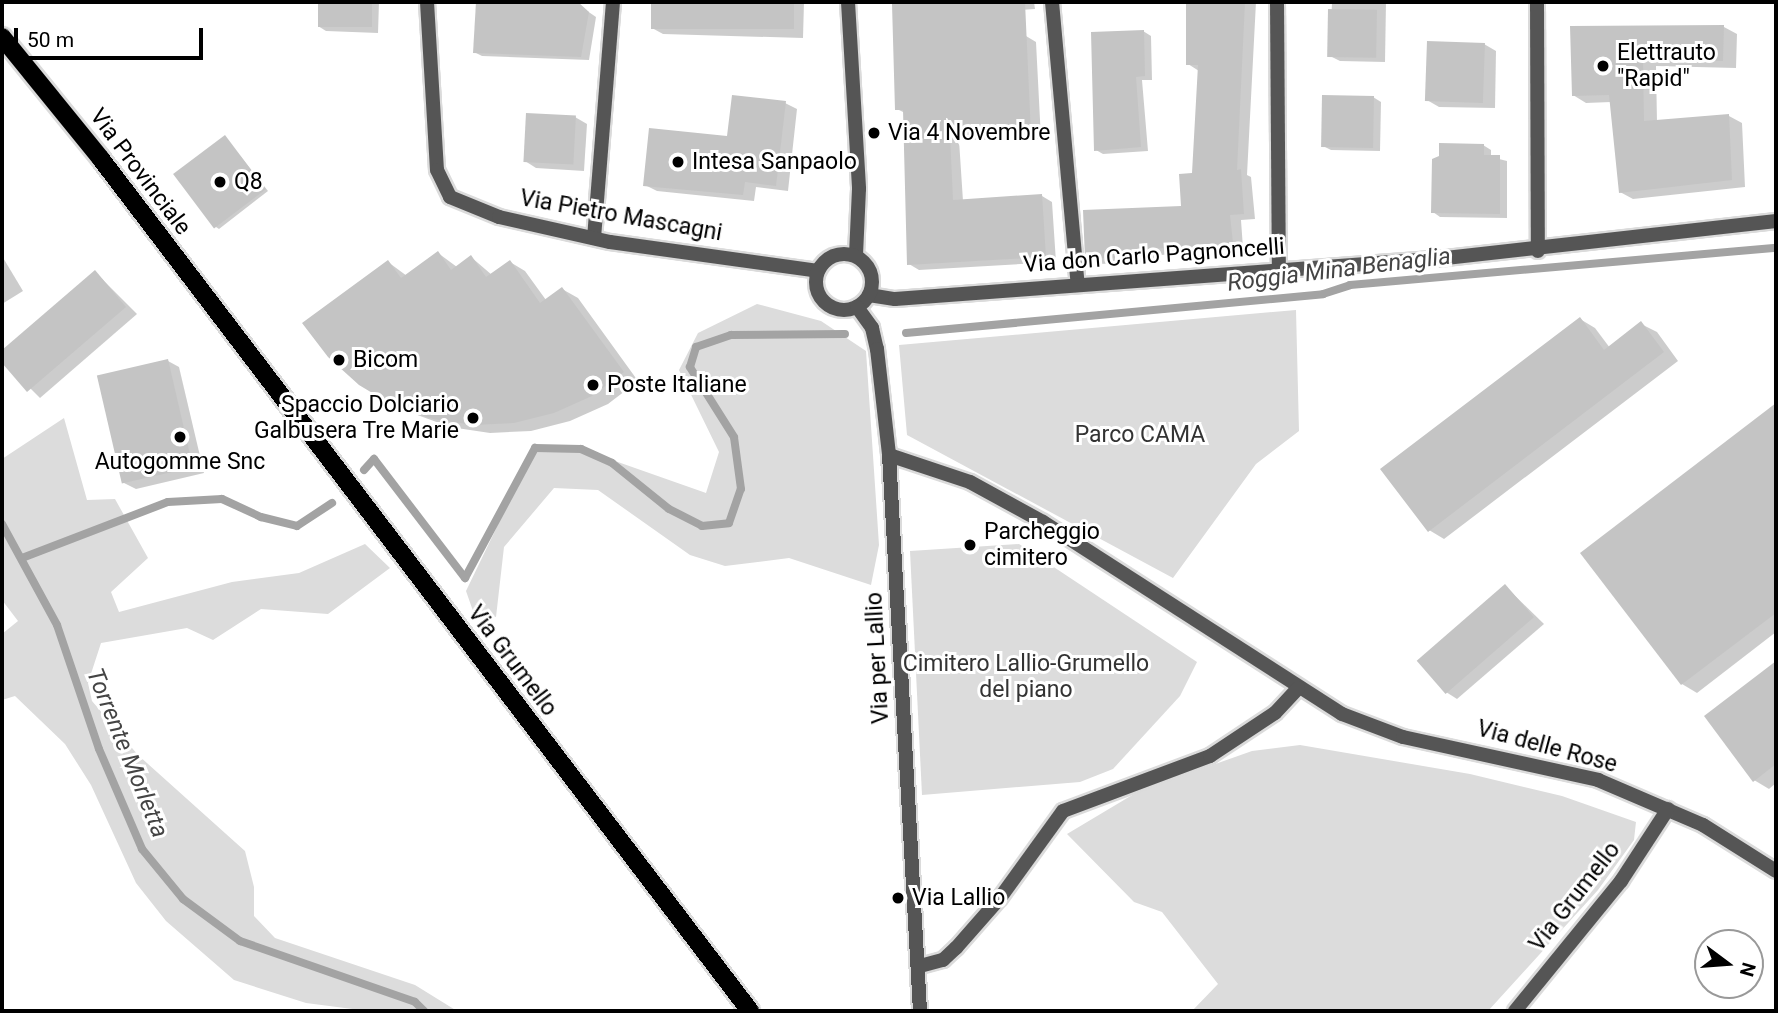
<!DOCTYPE html>
<style>
body{margin:0}
#map{position:relative;width:1778px;height:1013px;overflow:hidden;background:#fff;font-family:Roboto,sans-serif}
div>[style]{position:absolute}
.green>*{inset:0;background:#dcdcdc}
.shadow>*{inset:0;background:#0003}
.stream>*{height:8px;margin:-4px;padding:0 4px;transform-origin:4px;border-radius:4px;background:#a3a3a3}
.building>*{inset:0;background:#c4c4c4;transform-origin:0 0}
.roads{filter:drop-shadow(2px 0 #dbdbdb) drop-shadow(-2px 0 #dbdbdb) drop-shadow(0 2px #dbdbdb) drop-shadow(0 -2px #dbdbdb)}
.minor>*{height:14px;margin:-7px;padding:0 7px;transform-origin:7px;border-radius:7px;background:#555}
.tertiary>*{height:14px;margin:-7px;padding:0 7px;transform-origin:7px;border-radius:7px;background:#555}
.tertiary>.ring{margin:-7px;padding:0;box-sizing:content-box;background:none;border:14px solid #555;border-radius:50%}
.primary>*{height:18px;margin:-9px;padding:0 9px;transform-origin:9px;border-radius:9px;background:#000}
.dots>*{width:19px;height:19px;translate:-50% -50%;box-sizing:border-box;border:4px solid #fff;border-radius:50%}
span{translate:-50% -50%;white-space:nowrap;text-align:center;line-height:1.15;-webkit-text-stroke:6px #fff;paint-order:stroke}
.poi-label{font-size:23px;color:#000}
.left{translate:0 -50%;text-align:left}
.right{translate:-100% -50%;text-align:right}
.street-label{font-size:23px;color:#000}
.park-label{font-size:23px;color:#333}
.water-label{font-size:24px;color:#444;font-style:italic}
.frame{position:absolute;inset:0;border:4px solid #000;pointer-events:none}
.north{position:absolute;left:1694px;top:929px;width:70px;height:70px;box-sizing:border-box;background:#fff;border:2px solid #999;border-radius:50%;rotate:106deg;font-size:19px;font-weight:700;line-height:28px;text-align:center;color:#000}
.north::after{content:'';display:block;margin:auto;width:24px;height:32px;background:#000;clip-path:polygon(50% 0,100% 100%,50% 72%,0 100%)}
.scale{position:absolute;left:14px;top:28px;width:189px;height:32px;box-sizing:border-box;border:4px solid #000;border-top:0;padding-left:9px;font-size:21px;line-height:24px;white-space:nowrap;color:#000;-webkit-text-stroke:5px #fff;paint-order:stroke}
</style>
<div id="map">
<div class="green">
<div style="clip-path:polygon(757px 304px,821px 321px,866px 351px,879px 545px,871px 585px,789px 558px,725px 566px,690px 555px,598px 490px,554px 488px,504px 547px,496px 617px,473px 611px,466px 591px,535px 448px,581px 449px,706px 493px,719px 452px,679px 370px,698px 333px)"></div>
<div style="clip-path:polygon(1296px 310px,1299px 431px,1256px 464px,1173px 578px,907px 435px,899px 345px)"></div>
<div style="clip-path:polygon(64px 418px,87px 500px,115px 499px,148px 558px,111px 592px,119px 612px,232px 582px,299px 573px,365px 544px,390px 568px,328px 614px,261px 609px,213px 640px,187px 628px,101px 643px,88px 683px,92px 701px,138px 755px,245px 851px,254px 887px,254px 916px,275px 938px,415px 985px,457px 1011px,368px 1011px,306px 1003px,234px 980px,166px 921px,136px 883px,91px 785px,65px 744px,15px 696px,2px 700px,2px 634px,18px 621px,2px 600px,2px 459px)"></div>
<div style="clip-path:polygon(1019px 544px,1197px 662px,1180px 696px,1113px 769px,1080px 782px,922px 795px,910px 551px)"></div>
<div style="clip-path:polygon(1300px 745px,1470px 774px,1562px 796px,1636px 822px,1634px 840px,1598px 890px,1488px 1011px,1192px 1011px,1218px 984px,1162px 912px,1134px 902px,1067px 834px,1139px 791px,1252px 751px)"></div>
</div>
<div class="shadow">
<div style="clip-path:polygon(319px 2px,379px 2px,378px 33px,326px 31px,318px 26px)"></div>
<div style="clip-path:polygon(478px 2px,577px 4px,596px 17px,589px 60px,482px 56px,474px 52px)"></div>
<div style="clip-path:polygon(652px 2px,804px 2px,803px 38px,663px 34px,652px 28px)"></div>
<div style="clip-path:polygon(893px 2px,1034px 2px,1035px 9px,1020px 10px,1026px 36px,1036px 42px,1041px 139px,959px 140px,963px 201px,1042px 196px,1052px 202px,1056px 262px,919px 270px,909px 264px,905px 113px,897px 109px)"></div>
<div style="clip-path:polygon(1186px 2px,1256px 2px,1247px 175px,1251px 177px,1255px 219px,1241px 220px,1243px 248px,1161px 255px,1161px 262px,1098px 264px,1087px 258px,1183px 207px,1194px 175px,1199px 71px,1188px 64px)"></div>
<div style="clip-path:polygon(1332px 2px,1386px 2px,1385px 62px,1340px 61px,1330px 56px)"></div>
<div style="clip-path:polygon(1724px 27px,1737px 34px,1736px 68px,1656px 66px,1657px 122px,1729px 116px,1742px 123px,1745px 187px,1633px 199px,1620px 192px,1611px 102px,1586px 103px,1573px 95px,1572px 28px)"></div>
<div style="clip-path:polygon(1143px 31px,1151px 36px,1152px 80px,1142px 80px,1148px 151px,1103px 154px,1096px 150px)"></div>
<div style="clip-path:polygon(1484px 44px,1496px 51px,1495px 108px,1439px 107px,1427px 100px)"></div>
<div style="clip-path:polygon(1373px 97px,1381px 102px,1380px 151px,1331px 150px,1323px 146px)"></div>
<div style="clip-path:polygon(785px 103px,797px 109px,788px 191px,756px 187px,754px 201px,657px 191px,645px 185px)"></div>
<div style="clip-path:polygon(575px 117px,587px 124px,584px 171px,536px 168px,525px 161px)"></div>
<div style="clip-path:polygon(225px 137px,268px 191px,219px 229px,216px 227px)"></div>
<div style="clip-path:polygon(1483px 145px,1491px 150px,1491px 157px,1507px 161px,1507px 218px,1440px 217px,1433px 212px)"></div>
<div style="clip-path:polygon(438px 253px,457px 267px,471px 257px,492px 275px,510px 262px,525px 271px,546px 300px,562px 289px,578px 298px,638px 381px,608px 404px,570px 421px,531px 431px,490px 433px,450px 427px,412px 413px,360px 383px,388px 262px,407px 276px)"></div>
<div style="clip-path:polygon(2px 256px,23px 291px,2px 304px)"></div>
<div style="clip-path:polygon(95px 272px,137px 314px,40px 398px,2px 360px,2px 352px)"></div>
<div style="clip-path:polygon(1580px 319px,1595px 328px,1610px 348px,1641px 324px,1657px 332px,1678px 361px,1444px 539px,1429px 530px)"></div>
<div style="clip-path:polygon(168px 361px,179px 367px,204px 473px,136px 489px,124px 483px)"></div>
<div style="clip-path:polygon(1776px 405px,1776px 632px,1697px 693px,1682px 684px,1583px 553px)"></div>
<div style="clip-path:polygon(1505px 586px,1544px 624px,1457px 699px,1446px 692px)"></div>
<div style="clip-path:polygon(1776px 663px,1776px 783px,1769px 789px,1754px 780px,1706px 717px)"></div>
</div>
<div class="stream">
<div style="left:906px;top:333px;width:419px;rotate:-5.3deg"></div>
<div style="left:1323px;top:294px;width:28px;rotate:-18deg"></div>
<div style="left:1350px;top:285px;width:428px;rotate:-5deg"></div>
<div style="left:364px;top:470px;width:15px;rotate:-48deg"></div>
<div style="left:374px;top:459px;width:150px;rotate:52.6deg"></div>
<div style="left:465px;top:578px;width:148px;rotate:-61.7deg"></div>
<div style="left:535px;top:448px;width:46px;rotate:1.2deg"></div>
<div style="left:581px;top:449px;width:34px;rotate:24deg"></div>
<div style="left:612px;top:463px;width:73px;rotate:38.9deg"></div>
<div style="left:669px;top:509px;width:37px;rotate:27deg"></div>
<div style="left:702px;top:526px;width:27px;rotate:-6deg"></div>
<div style="left:729px;top:523px;width:36px;rotate:-71deg"></div>
<div style="left:741px;top:489px;width:52px;rotate:-97.7deg"></div>
<div style="left:734px;top:437px;width:83px;rotate:-122.2deg"></div>
<div style="left:690px;top:367px;width:21px;rotate:-73deg"></div>
<div style="left:696px;top:347px;width:37px;rotate:-19deg"></div>
<div style="left:731px;top:335px;width:114px;rotate:-0.5deg"></div>
<div style="left:2px;top:524px;width:115px;rotate:61.4deg"></div>
<div style="left:57px;top:625px;width:131px;rotate:71.3deg"></div>
<div style="left:99px;top:749px;width:109px;rotate:66.7deg"></div>
<div style="left:142px;top:849px;width:65px;rotate:50.6deg"></div>
<div style="left:183px;top:899px;width:71px;rotate:36.4deg"></div>
<div style="left:240px;top:941px;width:185px;rotate:19.2deg"></div>
<div style="left:415px;top:1002px;width:13px;rotate:45deg"></div>
<div style="left:22px;top:558px;width:156px;rotate:-21deg"></div>
<div style="left:168px;top:502px;width:54px;rotate:-3.2deg"></div>
<div style="left:222px;top:499px;width:43px;rotate:24.8deg"></div>
<div style="left:261px;top:517px;width:37px;rotate:14deg"></div>
<div style="left:297px;top:526px;width:42px;rotate:-33.3deg"></div>
</div>
<div class="building">
<div style="left:318px;top:2px;width:54px;height:25px"></div>
<div style="clip-path:polygon(476px 2px,578px 2px,589px 12px,581px 57px,473px 53px)"></div>
<div style="left:651px;top:2px;width:143px;height:27px"></div>
<div style="clip-path:polygon(1025px 2px,1031px 135px,950px 135px,953px 200px,1042px 194px,1046px 257px,907px 265px,903px 110px,895px 110px,892px 4px)"></div>
<div style="clip-path:polygon(1186px 2px,1245px 2px,1237px 170px,1241px 169px,1244px 214px,1230px 215px,1233px 243px,1151px 249px,1151px 256px,1085px 259px,1083px 210px,1181px 206px,1179px 174px,1192px 173px,1198px 65px,1186px 65px)"></div>
<div style="left:1328px;top:9px;width:49px;height:48px;rotate:1deg"></div>
<div style="clip-path:polygon(1724px 25px,1723px 61px,1643px 60px,1644px 121px,1729px 114px,1732px 180px,1619px 193px,1609px 95px,1572px 96px,1570px 26px)"></div>
<div style="clip-path:polygon(1144px 30px,1145px 76px,1136px 77px,1141px 147px,1094px 151px,1091px 32px)"></div>
<div style="left:1427px;top:41px;width:58px;height:60px;rotate:2deg"></div>
<div style="clip-path:polygon(732px 95px,786px 101px,776px 186px,745px 182px,743px 195px,643px 186px,649px 128px,727px 136px)"></div>
<div style="left:1322px;top:95px;width:52px;height:52px;rotate:1deg"></div>
<div style="left:526px;top:113px;width:50px;height:49px;rotate:3deg"></div>
<div style="left:225px;top:135px;width:68px;height:65px;rotate:53deg"></div>
<div style="clip-path:polygon(1439px 143px,1484px 144px,1484px 155px,1500px 155px,1500px 214px,1431px 213px,1432px 159px,1439px 156px)"></div>
<div style="clip-path:polygon(438px 251px,451px 270px,471px 255px,486px 277px,510px 260px,540px 303px,562px 287px,624px 372px,592px 396px,554px 413px,514px 423px,474px 425px,433px 419px,394px 406px,359px 385px,328px 357px,302px 323px,388px 260px,401px 278px)"></div>
<div style="clip-path:polygon(95px 270px,126px 307px,27px 392px,2px 363px,2px 350px)"></div>
<div style="clip-path:polygon(1580px 317px,1604px 350px,1641px 321px,1664px 352px,1428px 532px,1380px 469px)"></div>
<div style="left:168px;top:359px;width:111px;height:73px;rotate:77deg"></div>
<div style="clip-path:polygon(1776px 403px,1776px 613px,1681px 685px,1580px 553px)"></div>
<div style="left:1505px;top:584px;width:44px;height:117px;rotate:49deg"></div>
<div style="clip-path:polygon(1776px 661px,1776px 764px,1753px 782px,1704px 716px)"></div>
</div>
<div class="roads">
<div class="minor">
<div style="left:848px;top:2px;width:187px;rotate:86.6deg"></div>
<div style="left:859px;top:189px;width:67px;rotate:92.6deg"></div>
<div style="left:1052px;top:2px;width:284px;rotate:84.8deg"></div>
<div style="left:1277px;top:2px;width:267px;rotate:89.6deg"></div>
<div style="left:1537px;top:2px;width:249px;rotate:89.8deg"></div>
<div style="left:594px;top:238px;width:237px;rotate:-85.4deg"></div>
<div style="left:869px;top:295px;width:26px;rotate:9deg"></div>
<div style="left:895px;top:299px;width:553px;rotate:-4.26deg"></div>
<div style="left:1446px;top:258px;width:332px;rotate:-6.4deg"></div>
<div style="left:889px;top:455px;width:85px;rotate:18.4deg"></div>
<div style="left:970px;top:482px;width:83px;rotate:28.7deg"></div>
<div style="left:1043px;top:522px;width:355px;rotate:32.7deg"></div>
<div style="left:1342px;top:714px;width:65px;rotate:20.7deg"></div>
<div style="left:1403px;top:737px;width:200px;rotate:12.4deg"></div>
<div style="left:1598px;top:780px;width:114px;rotate:23.2deg"></div>
<div style="left:1703px;top:825px;width:86px;rotate:32.2deg"></div>
<div style="left:920px;top:966px;width:24px;rotate:-15deg"></div>
<div style="left:943px;top:960px;width:18px;rotate:-43deg"></div>
<div style="left:956px;top:948px;width:67px;rotate:-48.7deg"></div>
<div style="left:1000px;top:898px;width:107px;rotate:-54.1deg"></div>
<div style="left:1063px;top:811px;width:157px;rotate:-20.5deg"></div>
<div style="left:1210px;top:756px;width:78px;rotate:-33.5deg"></div>
<div style="left:1275px;top:713px;width:34px;rotate:-47deg"></div>
<div style="left:1515px;top:1011px;width:168px;rotate:-50.8deg"></div>
<div style="left:1621px;top:881px;width:86px;rotate:-56.9deg"></div>
</div>
<div class="tertiary">
<div style="left:427px;top:2px;width:168px;rotate:86.6deg"></div>
<div style="left:437px;top:170px;width:30px;rotate:64deg"></div>
<div style="left:450px;top:197px;width:53px;rotate:22.2deg"></div>
<div style="left:499px;top:217px;width:114px;rotate:12.7deg"></div>
<div style="left:610px;top:242px;width:210px;rotate:7.9deg"></div>
<div class="ring" style="left:816px;top:254px;width:42px;height:42px"></div>
<div style="left:857px;top:307px;width:26px;rotate:54deg"></div>
<div style="left:872px;top:328px;width:22px;rotate:77deg"></div>
<div style="left:877px;top:349px;width:107px;rotate:83.5deg"></div>
<div style="left:889px;top:455px;width:557px;rotate:86.81deg"></div>
</div>
<div class="primary">
<div style="left:2px;top:37px;width:157px;rotate:50.9deg"></div>
<div style="left:101px;top:159px;width:1071px;rotate:52.7deg"></div>
</div>
</div>
<div class="dots">
<div style="left:1603px;top:66px;background:#000"></div>
<div style="left:874px;top:133px;background:#000"></div>
<div style="left:678px;top:162px;background:#000"></div>
<div style="left:220px;top:182px;background:#000"></div>
<div style="left:339px;top:360px;background:#000"></div>
<div style="left:593px;top:385px;background:#000"></div>
<div style="left:473px;top:418px;background:#000"></div>
<div style="left:180px;top:437px;background:#000"></div>
<div style="left:970px;top:545px;background:#000"></div>
<div style="left:898px;top:898px;background:#000"></div>
</div>
<div class="poi-label">
<span class="left" style="left:1617px;top:66px">Elettrauto<br>"Rapid"</span>
<span class="left" style="left:888px;top:133px">Via 4 Novembre</span>
<span class="left" style="left:692px;top:162px">Intesa Sanpaolo</span>
<span class="left" style="left:234px;top:182px">Q8</span>
<span class="left" style="left:353px;top:360px">Bicom</span>
<span class="left" style="left:607px;top:385px">Poste Italiane</span>
<span class="right" style="left:459px;top:418px">Spaccio Dolciario<br>Galbusera Tre Marie</span>
<span style="left:180px;top:462px">Autogomme Snc</span>
<span class="left" style="left:984px;top:545px">Parcheggio<br>cimitero</span>
<span class="left" style="left:912px;top:898px">Via Lallio</span>
</div>
<div class="street-label">
<span style="left:140px;top:172px;rotate:53deg">Via Provinciale</span>
<span style="left:621px;top:216px;rotate:10deg">Via Pietro Mascagni</span>
<span style="left:1154px;top:256px;rotate:-4deg">Via don Carlo Pagnoncelli</span>
<span style="left:878px;top:658px;rotate:-93deg">Via per Lallio</span>
<span style="left:512px;top:661px;rotate:53deg">Via Grumello</span>
<span style="left:1547px;top:747px;rotate:15deg">Via delle Rose</span>
<span style="left:1575px;top:897px;rotate:-52deg">Via Grumello</span>
</div>
<div class="park-label">
<span style="left:1140px;top:435px">Parco CAMA</span>
<span style="left:1026px;top:677px">Cimitero Lallio-Grumello<br>del piano</span>
</div>
<div class="water-label">
<span style="left:1339px;top:270px;rotate:-7deg">Roggia Mina Benaglia</span>
<span style="left:127px;top:753px;rotate:68deg">Torrente Morletta</span>
</div>
<div class="frame"></div>
<div class="north">N</div>
<div class="scale">50 m</div>
</div>
